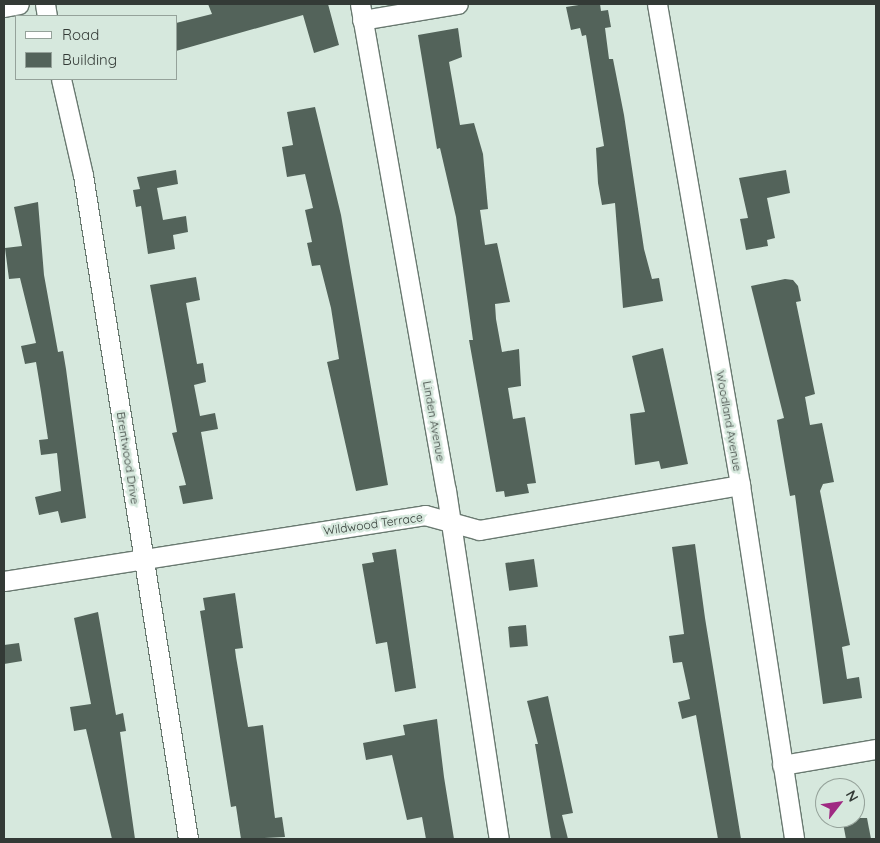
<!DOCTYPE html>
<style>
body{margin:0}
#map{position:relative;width:880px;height:843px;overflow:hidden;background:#d6e8dd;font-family:Quicksand,sans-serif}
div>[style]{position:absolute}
.building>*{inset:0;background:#53635a;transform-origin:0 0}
.roads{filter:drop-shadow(1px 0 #697970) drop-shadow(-1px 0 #697970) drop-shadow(0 1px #697970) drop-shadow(0 -1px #697970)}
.minor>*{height:19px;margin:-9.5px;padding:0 9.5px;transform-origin:9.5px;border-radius:9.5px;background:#fff}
span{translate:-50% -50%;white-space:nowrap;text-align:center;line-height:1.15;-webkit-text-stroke:5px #d6e8dd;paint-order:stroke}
.street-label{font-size:12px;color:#333a36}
.frame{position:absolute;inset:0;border:5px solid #333a36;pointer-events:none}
.legend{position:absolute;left:15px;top:15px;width:162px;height:65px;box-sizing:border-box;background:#d6e8dd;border:1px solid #95a29a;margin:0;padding:6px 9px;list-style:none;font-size:15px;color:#333a36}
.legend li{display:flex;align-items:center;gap:10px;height:25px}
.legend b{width:25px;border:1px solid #95a29a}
.north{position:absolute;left:815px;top:778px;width:50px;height:50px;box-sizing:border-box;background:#d6e8dd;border:1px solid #95a29a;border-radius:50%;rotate:60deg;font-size:14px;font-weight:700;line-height:20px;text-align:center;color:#333a36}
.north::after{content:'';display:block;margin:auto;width:18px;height:22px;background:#9f2982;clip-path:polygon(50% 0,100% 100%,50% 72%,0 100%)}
</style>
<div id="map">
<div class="building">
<div style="clip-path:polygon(208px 4px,328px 4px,339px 45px,314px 53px,303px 15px,176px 51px,176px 23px,212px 14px)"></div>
<div style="clip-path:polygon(585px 4px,600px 4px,601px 11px,608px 10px,611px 27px,605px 28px,609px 59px,613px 59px,624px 115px,644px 249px,652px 279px,659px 278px,663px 301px,623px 308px,615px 203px,602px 205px,598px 183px,596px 148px,604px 146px,586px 35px,582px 36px,580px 28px,571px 30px,566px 7px)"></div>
<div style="clip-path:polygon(458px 28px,462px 57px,449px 62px,460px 125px,474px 123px,483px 154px,488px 209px,480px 210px,485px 245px,497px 243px,510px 302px,495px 304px,496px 319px,502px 352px,519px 349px,521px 386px,508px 388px,513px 419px,525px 417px,536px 483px,527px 484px,529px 493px,505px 497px,504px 491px,496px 492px,469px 340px,473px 340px,456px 217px,440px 148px,437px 149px,418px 35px)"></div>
<div style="clip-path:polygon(315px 107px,341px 215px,388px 485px,356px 491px,327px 362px,339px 359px,331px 308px,320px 265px,312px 266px,307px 243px,312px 242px,305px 210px,313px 208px,305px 174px,287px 177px,282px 147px,293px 145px,287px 112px)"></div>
<div style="clip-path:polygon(176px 170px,178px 184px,157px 188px,163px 220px,186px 216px,188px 232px,173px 235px,175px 249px,148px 254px,141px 206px,136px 207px,133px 190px,140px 189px,137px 177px)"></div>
<div style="clip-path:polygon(786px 170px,790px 193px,767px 198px,775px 238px,767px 240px,768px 246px,746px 250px,740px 219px,748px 218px,739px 178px)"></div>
<div style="clip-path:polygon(38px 202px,44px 275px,58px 352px,63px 351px,66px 369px,86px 518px,61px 523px,58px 511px,39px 515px,35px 497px,61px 491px,57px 453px,41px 455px,39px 440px,48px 439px,41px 392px,36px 362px,25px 364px,21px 346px,36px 343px,20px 278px,9px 279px,5px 248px,22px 246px,14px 207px)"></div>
<div style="clip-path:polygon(196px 277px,200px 300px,186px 303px,197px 364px,203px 363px,206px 382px,194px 385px,200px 416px,215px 413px,218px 429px,201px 432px,213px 499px,183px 504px,179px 486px,186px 485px,172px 433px,177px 432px,150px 285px)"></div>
<div style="clip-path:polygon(785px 279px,793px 280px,798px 286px,801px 301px,796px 302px,815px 394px,805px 397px,810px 425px,822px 423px,834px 482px,823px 484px,820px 491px,850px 645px,842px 647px,847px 679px,859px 677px,862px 698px,823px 704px,795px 495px,790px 496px,777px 420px,784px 418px,751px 286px)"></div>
<div style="clip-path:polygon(663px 348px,688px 464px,661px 469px,659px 461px,635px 465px,630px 414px,645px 412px,632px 356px)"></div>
<div style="clip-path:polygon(695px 544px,705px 618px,741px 839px,718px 839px,696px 715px,682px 719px,678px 702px,690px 699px,682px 662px,673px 663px,669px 636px,684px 634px,672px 547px)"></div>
<div style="clip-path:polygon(396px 549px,416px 688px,395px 692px,387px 642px,376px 644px,362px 564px,374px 562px,372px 553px)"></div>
<div style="left:534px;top:559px;width:28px;height:29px;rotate:82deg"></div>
<div style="clip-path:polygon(235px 593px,243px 648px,235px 649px,236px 657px,248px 727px,263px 725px,275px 818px,282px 817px,285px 837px,241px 839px,236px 806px,231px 807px,200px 611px,205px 610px,203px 598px)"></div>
<div style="clip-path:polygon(98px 612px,116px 715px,123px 713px,126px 731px,120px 732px,135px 839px,112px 839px,86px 729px,74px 731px,70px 707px,91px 704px,74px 618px)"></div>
<div style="left:526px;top:625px;width:21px;height:18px;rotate:85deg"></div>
<div style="clip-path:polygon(19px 643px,22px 661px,4px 664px,4px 645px)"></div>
<div style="clip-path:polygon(548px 696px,573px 813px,562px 815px,568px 839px,551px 839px,535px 744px,538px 744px,527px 701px)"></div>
<div style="clip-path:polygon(437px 719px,444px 777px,454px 839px,426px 839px,422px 817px,407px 820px,392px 755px,366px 760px,363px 743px,405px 735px,403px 725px)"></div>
<div style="clip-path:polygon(842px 818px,867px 818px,871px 839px,846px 839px)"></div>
</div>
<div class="roads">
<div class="minor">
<div style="left:45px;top:4px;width:12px;rotate:81deg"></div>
<div style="left:360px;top:4px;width:494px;rotate:80deg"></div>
<div style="left:446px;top:490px;width:353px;rotate:81.4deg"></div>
<div style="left:657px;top:4px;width:488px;rotate:80.2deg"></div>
<div style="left:740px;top:485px;width:358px;rotate:81.3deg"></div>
<div style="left:4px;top:7px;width:15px;rotate:-11deg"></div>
<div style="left:362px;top:20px;width:97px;rotate:-9.5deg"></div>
<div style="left:61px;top:79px;width:98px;rotate:77.1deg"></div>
<div style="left:83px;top:175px;width:672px;rotate:81.01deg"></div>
<div style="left:4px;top:581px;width:426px;rotate:-8.9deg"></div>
<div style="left:425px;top:515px;width:56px;rotate:15.5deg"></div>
<div style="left:479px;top:530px;width:265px;rotate:-9.8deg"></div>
<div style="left:782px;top:765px;width:95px;rotate:-9.7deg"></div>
</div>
</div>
<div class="street-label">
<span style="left:434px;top:421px;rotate:80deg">Linden Avenue</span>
<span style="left:729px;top:421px;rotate:80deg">Woodland Avenue</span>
<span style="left:128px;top:458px;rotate:81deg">Brentwood Drive</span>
<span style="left:373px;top:524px;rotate:-8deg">Wildwood Terrace</span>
</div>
<div class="frame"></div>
<ul class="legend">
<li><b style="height:6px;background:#fff"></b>Road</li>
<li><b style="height:14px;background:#53635a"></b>Building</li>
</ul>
<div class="north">N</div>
</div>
